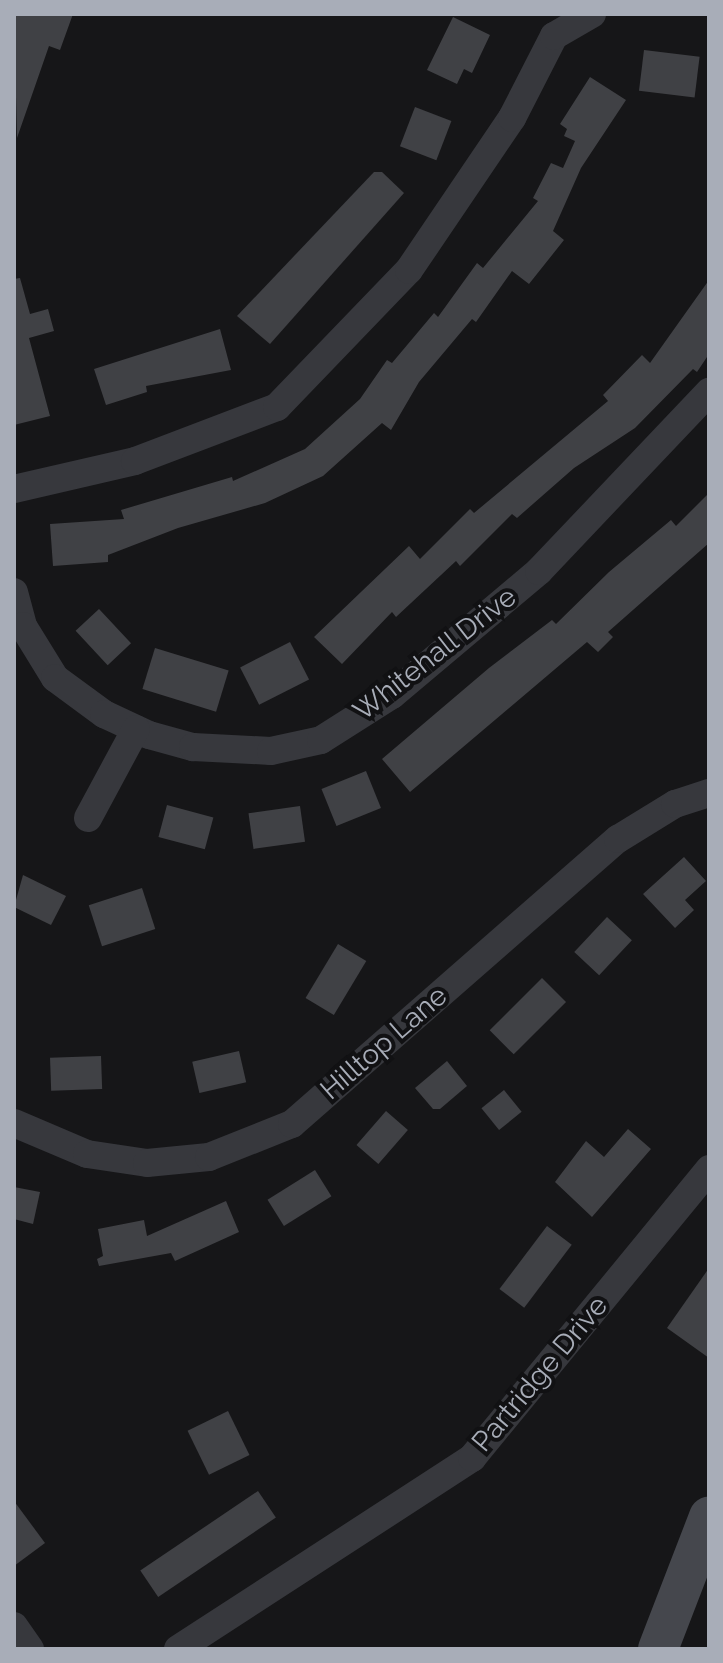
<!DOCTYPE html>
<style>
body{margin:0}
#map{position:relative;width:723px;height:1663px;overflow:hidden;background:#161618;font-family:Raleway,sans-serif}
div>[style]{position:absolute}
.building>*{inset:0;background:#404145;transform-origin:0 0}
.street>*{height:28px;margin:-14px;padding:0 14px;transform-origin:14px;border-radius:14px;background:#37383d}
.secondary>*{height:40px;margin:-20px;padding:0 20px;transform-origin:20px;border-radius:20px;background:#45474d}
span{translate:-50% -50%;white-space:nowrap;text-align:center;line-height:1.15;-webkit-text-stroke:8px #111113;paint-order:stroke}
.street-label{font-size:28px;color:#a8adb8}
.frame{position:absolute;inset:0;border:16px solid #a8adb8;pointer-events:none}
</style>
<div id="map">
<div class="building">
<div style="clip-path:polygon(14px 14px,73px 14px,60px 50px,49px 46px,17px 138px)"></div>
<div style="clip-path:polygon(453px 17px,490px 35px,472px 73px,464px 69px,457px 84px,427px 70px)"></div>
<div style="left:644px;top:50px;width:56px;height:41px;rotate:7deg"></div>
<div style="clip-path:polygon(590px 77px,626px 100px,581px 168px,553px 231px,564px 240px,529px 284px,512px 271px,476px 322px,472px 319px,419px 382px,391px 430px,382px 423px,323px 476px,265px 503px,178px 528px,108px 555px,108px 562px,53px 566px,50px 524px,124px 519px,121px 510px,232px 477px,233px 481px,305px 449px,360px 399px,387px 360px,392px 363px,434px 313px,438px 317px,477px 263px,483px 268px,538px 201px,533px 198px,551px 163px,563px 168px,575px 141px,564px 136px,567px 129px,560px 124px)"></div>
<div style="left:415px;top:107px;width:39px;height:42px;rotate:21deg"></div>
<div style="clip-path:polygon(374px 172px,382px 172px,404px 193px,270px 344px,237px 316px)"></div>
<div style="clip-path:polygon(20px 278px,30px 314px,48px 309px,54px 331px,29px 338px,50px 416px,14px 425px,14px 279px)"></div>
<div style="clip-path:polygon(709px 280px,709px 354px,697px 372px,693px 369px,635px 428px,574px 468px,517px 518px,512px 514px,460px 566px,456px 561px,396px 617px,392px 612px,342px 664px,314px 637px,409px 546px,420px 559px,470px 509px,474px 513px,608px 401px,603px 395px,642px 355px,650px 363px)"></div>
<div style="clip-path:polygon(220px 329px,231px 370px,146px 386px,147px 392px,106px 405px,94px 369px)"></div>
<div style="clip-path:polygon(709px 493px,709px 543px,608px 632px,613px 637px,598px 652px,587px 642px,410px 792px,382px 759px,489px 668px,552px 620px,556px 624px,609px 572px,671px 520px,676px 526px)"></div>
<div style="left:99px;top:609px;width:47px;height:32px;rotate:47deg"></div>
<div style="left:290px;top:642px;width:42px;height:56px;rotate:63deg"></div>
<div style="left:155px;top:648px;width:77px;height:43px;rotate:17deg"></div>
<div style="left:366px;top:771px;width:40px;height:48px;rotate:68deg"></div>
<div style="left:167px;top:805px;width:48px;height:33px;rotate:15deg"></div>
<div style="left:300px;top:806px;width:36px;height:52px;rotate:82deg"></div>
<div style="clip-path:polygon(684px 857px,706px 881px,685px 900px,694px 910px,675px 928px,643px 894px)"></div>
<div style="clip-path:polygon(23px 875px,66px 896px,51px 925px,14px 907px)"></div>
<div style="left:142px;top:888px;width:43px;height:56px;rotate:72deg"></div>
<div style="left:607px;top:917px;width:34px;height:48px;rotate:43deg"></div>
<div style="left:338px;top:944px;width:33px;height:63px;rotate:31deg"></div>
<div style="left:542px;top:978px;width:34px;height:74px;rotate:45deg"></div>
<div style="left:239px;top:1051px;width:32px;height:48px;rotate:77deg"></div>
<div style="left:101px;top:1056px;width:33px;height:51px;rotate:88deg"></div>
<div style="clip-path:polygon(447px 1061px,467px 1086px,440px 1109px,433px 1109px,415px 1088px)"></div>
<div style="left:504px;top:1090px;width:28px;height:29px;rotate:51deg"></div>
<div style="left:386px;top:1111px;width:29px;height:45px;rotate:41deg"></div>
<div style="clip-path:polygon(628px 1129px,651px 1149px,592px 1217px,555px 1182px,586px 1141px,604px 1157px)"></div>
<div style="left:315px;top:1170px;width:31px;height:56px;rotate:58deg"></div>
<div style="clip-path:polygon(14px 1187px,40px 1192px,33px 1224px,14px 1219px)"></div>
<div style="clip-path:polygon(226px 1201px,239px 1232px,175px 1261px,171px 1253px,99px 1266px,97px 1259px,103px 1256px,98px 1229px,144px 1220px,147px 1236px)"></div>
<div style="left:547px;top:1226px;width:31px;height:79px;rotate:37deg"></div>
<div style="clip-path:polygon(709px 1268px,709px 1358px,667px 1328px)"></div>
<div style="left:228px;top:1411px;width:49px;height:45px;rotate:64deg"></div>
<div style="left:258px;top:1491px;width:32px;height:142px;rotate:56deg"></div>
<div style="clip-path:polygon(14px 1501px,45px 1543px,14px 1566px)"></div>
</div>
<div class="street">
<div style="left:14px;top:489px;width:124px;rotate:-13deg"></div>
<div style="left:135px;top:461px;width:152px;rotate:-20.8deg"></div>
<div style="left:277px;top:407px;width:190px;rotate:-46.1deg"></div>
<div style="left:409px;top:270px;width:184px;rotate:-55.9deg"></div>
<div style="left:512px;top:118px;width:92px;rotate:-62.9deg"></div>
<div style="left:554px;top:36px;width:44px;rotate:-30.1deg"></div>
<div style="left:14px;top:592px;width:35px;rotate:75deg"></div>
<div style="left:23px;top:626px;width:61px;rotate:58.4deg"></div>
<div style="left:55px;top:678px;width:61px;rotate:36.3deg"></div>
<div style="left:104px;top:714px;width:50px;rotate:25deg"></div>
<div style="left:149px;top:735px;width:46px;rotate:15.3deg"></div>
<div style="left:193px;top:747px;width:78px;rotate:2.9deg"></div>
<div style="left:271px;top:751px;width:51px;rotate:-12.4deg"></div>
<div style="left:321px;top:740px;width:84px;rotate:-32.4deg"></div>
<div style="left:392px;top:695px;width:192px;rotate:-40.1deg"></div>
<div style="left:539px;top:571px;width:247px;rotate:-46.5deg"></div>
<div style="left:88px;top:818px;width:101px;rotate:-61.7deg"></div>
<div style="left:14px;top:1123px;width:79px;rotate:23deg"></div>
<div style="left:87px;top:1154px;width:61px;rotate:8.5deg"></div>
<div style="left:147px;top:1163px;width:62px;rotate:-5.5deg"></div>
<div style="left:209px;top:1157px;width:89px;rotate:-21.7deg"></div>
<div style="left:292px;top:1124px;width:433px;rotate:-41.2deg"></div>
<div style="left:618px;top:839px;width:67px;rotate:-31.6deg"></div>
<div style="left:675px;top:804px;width:36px;rotate:-18deg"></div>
<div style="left:14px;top:1626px;width:28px;rotate:55deg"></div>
<div style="left:178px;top:1649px;width:351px;rotate:-33deg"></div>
<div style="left:472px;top:1458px;width:374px;rotate:-50.6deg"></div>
</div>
<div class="secondary">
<div style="left:658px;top:1649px;width:142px;rotate:-68.9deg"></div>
</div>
<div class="street-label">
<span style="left:435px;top:654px;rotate:-38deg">Whitehall Drive</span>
<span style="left:384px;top:1043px;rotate:-41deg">Hilltop Lane</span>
<span style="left:540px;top:1374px;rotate:-50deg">Partridge Drive</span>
</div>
<div class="frame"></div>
</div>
